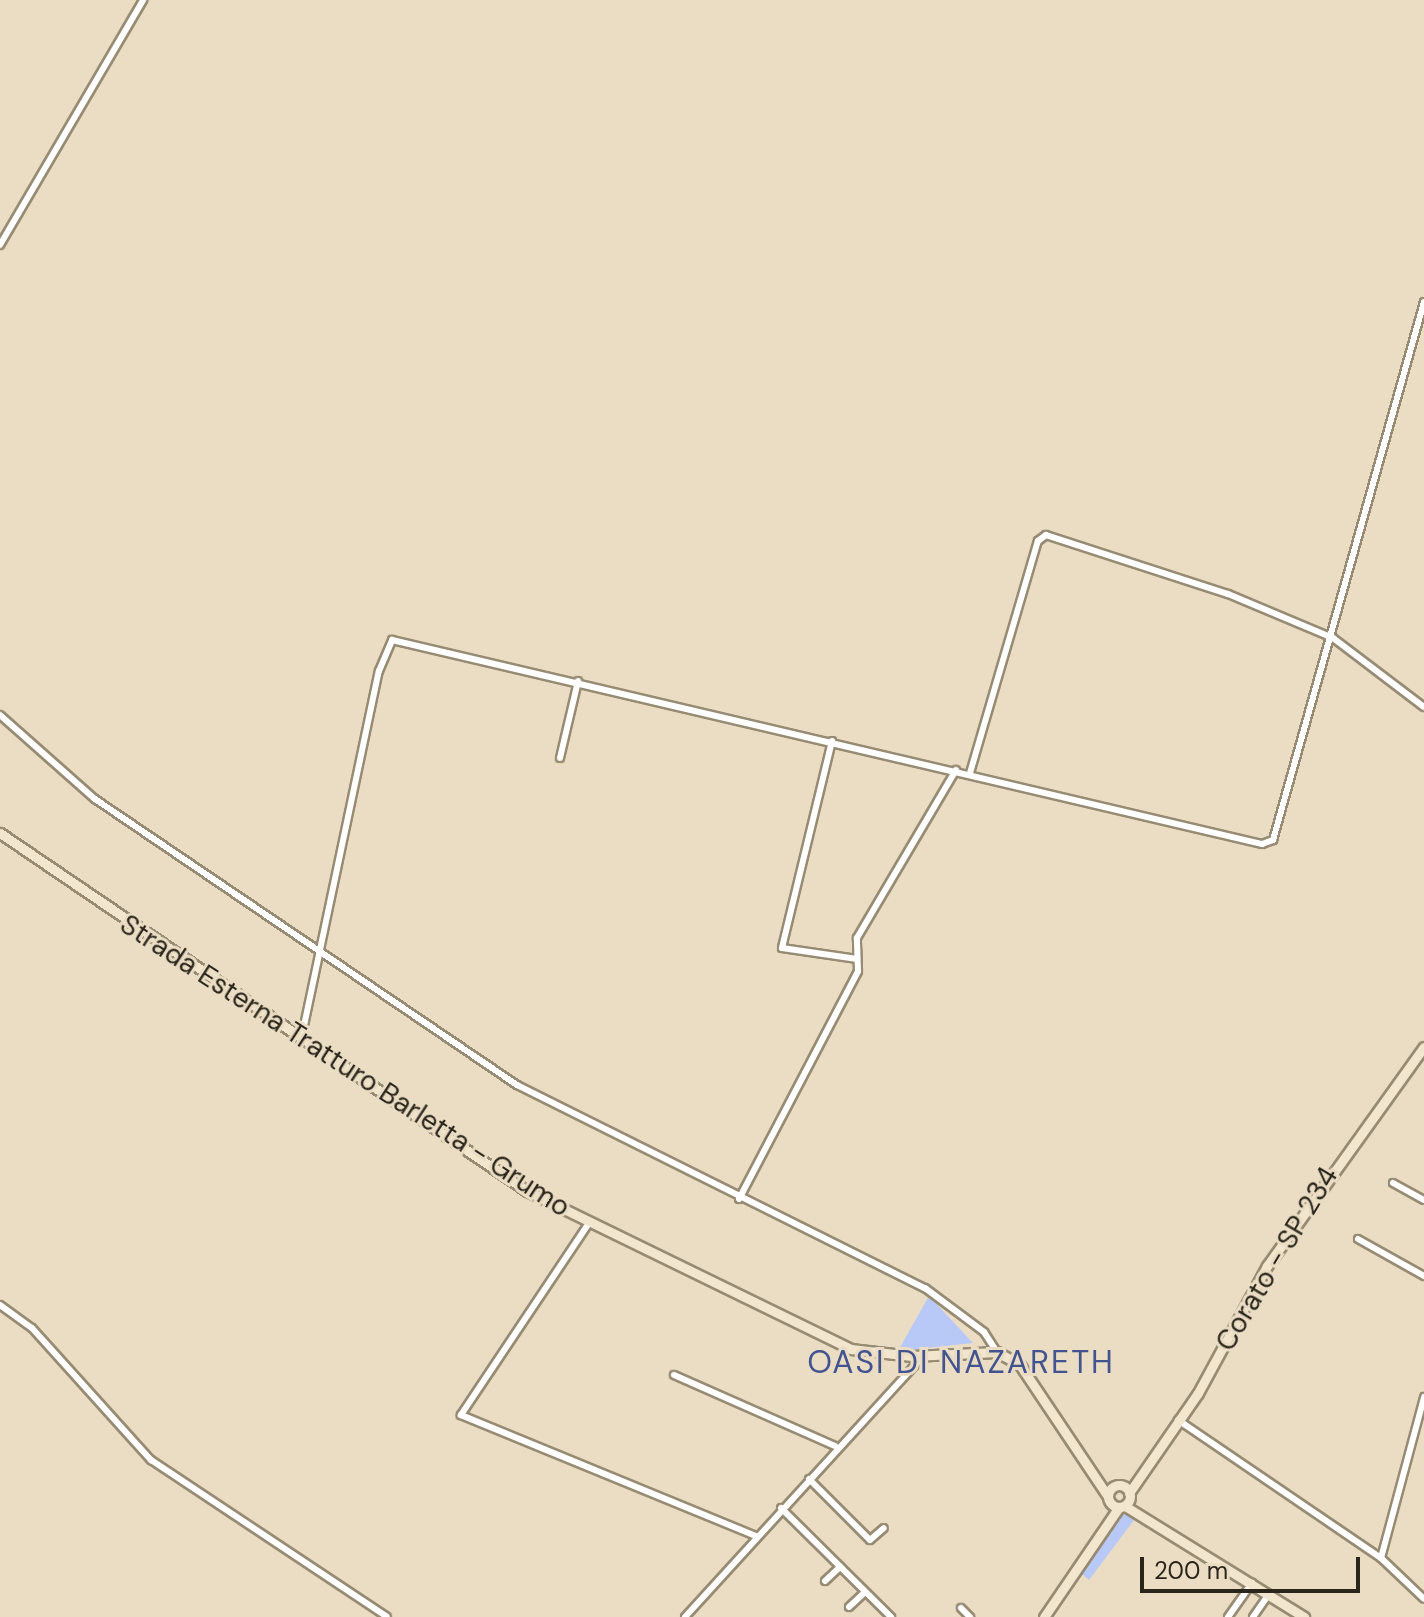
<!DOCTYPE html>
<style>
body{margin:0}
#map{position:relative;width:1424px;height:1617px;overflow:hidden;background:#eaddc4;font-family:"DM Sans",sans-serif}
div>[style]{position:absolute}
.green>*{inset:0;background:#b8c8f7}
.roads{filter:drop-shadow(2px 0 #978b73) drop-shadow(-2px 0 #978b73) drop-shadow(0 2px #978b73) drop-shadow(0 -2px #978b73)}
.street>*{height:6px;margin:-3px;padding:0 3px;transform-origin:3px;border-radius:3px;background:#fff}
.secondary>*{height:9px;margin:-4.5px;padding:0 4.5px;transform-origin:4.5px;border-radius:4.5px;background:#f2e7ce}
.secondary>.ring{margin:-4.5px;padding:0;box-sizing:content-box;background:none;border:9px solid #f2e7ce;border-radius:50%}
span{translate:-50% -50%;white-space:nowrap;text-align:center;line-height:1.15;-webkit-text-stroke:6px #eaddc4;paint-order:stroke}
.street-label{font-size:28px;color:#2b261c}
.quarter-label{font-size:32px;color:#43538f;letter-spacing:2px}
.scale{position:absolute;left:1140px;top:1557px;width:220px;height:36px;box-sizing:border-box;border:4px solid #2b261c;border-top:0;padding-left:10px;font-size:24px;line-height:28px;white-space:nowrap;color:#2b261c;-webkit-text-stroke:6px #eaddc4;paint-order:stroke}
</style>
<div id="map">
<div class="green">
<div style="clip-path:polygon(929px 1296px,973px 1343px,898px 1351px)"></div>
<div style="clip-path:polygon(1127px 1509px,1137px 1516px,1089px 1580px,1082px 1574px)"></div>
</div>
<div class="roads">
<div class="street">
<div style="left:0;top:245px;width:284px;rotate:-59.7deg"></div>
<div style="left:0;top:715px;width:127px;rotate:41.5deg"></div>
<div style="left:95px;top:799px;width:510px;rotate:34.13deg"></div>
<div style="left:517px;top:1085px;width:456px;rotate:26.5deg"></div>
<div style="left:925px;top:1288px;width:74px;rotate:36.7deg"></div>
<div style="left:984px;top:1332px;width:24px;rotate:57deg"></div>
<div style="left:832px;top:741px;width:213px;rotate:103.6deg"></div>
<div style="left:782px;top:948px;width:76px;rotate:8.3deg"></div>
<div style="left:560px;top:758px;width:79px;rotate:-76.8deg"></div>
<div style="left:970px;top:773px;width:242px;rotate:-73.7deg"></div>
<div style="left:1038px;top:541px;width:10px;rotate:-37deg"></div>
<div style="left:1046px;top:535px;width:191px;rotate:18deg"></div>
<div style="left:1228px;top:594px;width:114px;rotate:22.7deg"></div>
<div style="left:1333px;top:638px;width:114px;rotate:37.2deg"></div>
<div style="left:301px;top:1040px;width:377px;rotate:-78.1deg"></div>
<div style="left:379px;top:671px;width:34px;rotate:-67deg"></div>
<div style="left:392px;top:640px;width:894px;rotate:13.2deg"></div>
<div style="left:1262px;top:844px;width:12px;rotate:-20deg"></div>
<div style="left:1273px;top:840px;width:559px;rotate:-74.32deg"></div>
<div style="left:1393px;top:1183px;width:35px;rotate:29deg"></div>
<div style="left:739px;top:1199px;width:257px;rotate:-62.4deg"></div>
<div style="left:858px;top:971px;width:33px;rotate:-92deg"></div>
<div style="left:857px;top:938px;width:195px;rotate:-59.5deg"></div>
<div style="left:589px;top:1223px;width:231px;rotate:123.7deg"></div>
<div style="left:461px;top:1415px;width:319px;rotate:22.3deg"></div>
<div style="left:1358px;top:1239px;width:76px;rotate:29.3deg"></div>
<div style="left:0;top:1305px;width:39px;rotate:36deg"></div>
<div style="left:32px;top:1328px;width:178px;rotate:48deg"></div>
<div style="left:151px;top:1460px;width:283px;rotate:33.6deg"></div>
<div style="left:674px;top:1375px;width:176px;rotate:23.8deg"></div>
<div style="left:1178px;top:1420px;width:245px;rotate:34.2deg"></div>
<div style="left:1381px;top:1558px;width:59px;rotate:43.6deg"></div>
<div style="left:809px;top:1479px;width:86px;rotate:45deg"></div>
<div style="left:870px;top:1540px;width:18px;rotate:-41deg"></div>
<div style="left:781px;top:1508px;width:155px;rotate:44.7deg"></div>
<div style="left:1381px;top:1558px;width:167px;rotate:-75deg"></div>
<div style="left:825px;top:1581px;width:21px;rotate:-43deg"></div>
<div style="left:849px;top:1607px;width:22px;rotate:-43deg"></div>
<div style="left:961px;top:1608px;width:13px;rotate:45deg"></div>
<div style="left:685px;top:1617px;width:352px;rotate:-47.6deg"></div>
<div style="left:1228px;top:1617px;width:42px;rotate:-54.8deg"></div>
<div style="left:1253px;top:1617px;width:28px;rotate:-55deg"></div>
</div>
<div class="secondary">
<div style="left:0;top:833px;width:637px;rotate:34.19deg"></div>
<div style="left:527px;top:1191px;width:360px;rotate:26deg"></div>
<div style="left:851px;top:1349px;width:61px;rotate:6.5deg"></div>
<div style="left:912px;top:1356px;width:85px;rotate:-2.7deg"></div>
<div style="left:997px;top:1352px;width:26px;rotate:29deg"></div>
<div style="left:1020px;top:1365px;width:156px;rotate:56.2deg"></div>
<div class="ring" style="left:1108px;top:1485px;width:13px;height:13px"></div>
<div style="left:1129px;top:1493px;width:121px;rotate:-55.4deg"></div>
<div style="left:1198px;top:1393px;width:145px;rotate:-61.5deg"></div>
<div style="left:1267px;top:1266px;width:269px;rotate:-54.4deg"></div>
<div style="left:1125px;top:1506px;width:211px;rotate:31.8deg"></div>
<div style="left:1044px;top:1617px;width:133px;rotate:-55.7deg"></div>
</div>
</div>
<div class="street-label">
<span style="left:345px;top:1066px;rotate:33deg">Strada Esterna Tratturo Barletta - Grumo</span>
<span style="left:1277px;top:1259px;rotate:-59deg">Corato - SP 234</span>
</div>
<div class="quarter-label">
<span style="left:961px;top:1362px">OASI DI NAZARETH</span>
</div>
<div class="scale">200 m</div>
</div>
